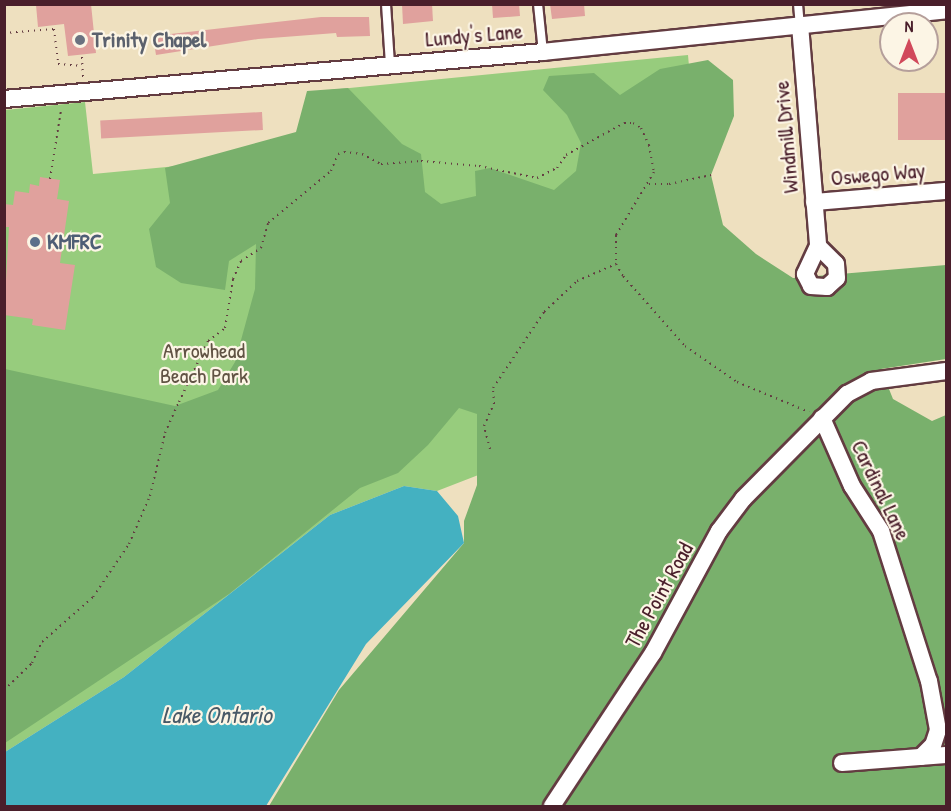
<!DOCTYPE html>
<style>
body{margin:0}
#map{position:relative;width:951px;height:811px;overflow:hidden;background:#eee0bf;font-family:"Patrick Hand",sans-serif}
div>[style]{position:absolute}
.green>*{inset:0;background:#97cc7d}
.forest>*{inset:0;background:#79b06c}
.water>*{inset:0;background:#44b1c1}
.building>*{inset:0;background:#e0a19d;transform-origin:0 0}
.path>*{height:2px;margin-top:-1px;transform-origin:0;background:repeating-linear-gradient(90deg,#633c41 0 1.5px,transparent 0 6px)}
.roads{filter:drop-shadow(2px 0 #633c41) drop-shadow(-2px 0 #633c41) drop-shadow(0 2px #633c41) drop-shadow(0 -2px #633c41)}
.lane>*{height:8px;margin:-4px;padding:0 4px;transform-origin:4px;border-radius:4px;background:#fff}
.street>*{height:16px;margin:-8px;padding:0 8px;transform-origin:8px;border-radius:8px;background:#fff}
.dots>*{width:16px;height:16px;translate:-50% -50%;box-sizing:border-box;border:3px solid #fcf5e5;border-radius:50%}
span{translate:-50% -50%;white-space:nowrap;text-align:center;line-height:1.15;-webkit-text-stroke:4.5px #fcf5e5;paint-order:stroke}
.street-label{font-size:22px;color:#4a1f2b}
.worship-label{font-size:22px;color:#5b616d;font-weight:700}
.left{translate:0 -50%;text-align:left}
.service-label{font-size:22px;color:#4e5e75;font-weight:700}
.park-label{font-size:22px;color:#615344}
.water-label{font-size:24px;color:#485967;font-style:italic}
.frame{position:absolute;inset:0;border:6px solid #4a1f2b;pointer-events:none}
.north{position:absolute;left:879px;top:12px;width:60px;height:60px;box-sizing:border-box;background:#fcf5e5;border:2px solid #b59f9b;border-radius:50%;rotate:0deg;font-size:16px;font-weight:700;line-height:24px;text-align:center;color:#4a1f2b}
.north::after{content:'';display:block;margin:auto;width:21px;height:27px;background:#d1495b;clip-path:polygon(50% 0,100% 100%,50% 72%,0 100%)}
</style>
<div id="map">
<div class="green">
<div style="clip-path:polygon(688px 55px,711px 313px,602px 427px,437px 491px,404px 486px,330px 515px,124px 677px,5px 752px,5px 110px,85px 102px,93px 174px,324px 152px,319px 91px)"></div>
</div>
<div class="forest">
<div style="clip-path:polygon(708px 60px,733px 80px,734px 116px,711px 175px,723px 225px,756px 254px,793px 278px,946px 265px,946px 359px,881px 369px,893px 399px,932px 421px,946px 415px,946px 806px,269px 806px,339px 690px,464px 543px,464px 521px,477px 485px,477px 414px,459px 408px,428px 445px,398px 473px,360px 488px,229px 594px,5px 743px,5px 369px,175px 406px,218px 390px,235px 362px,255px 289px,256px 244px,229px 261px,225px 290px,181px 283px,156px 267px,149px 229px,170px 203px,165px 168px,296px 132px,307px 91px,348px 88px,402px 144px,421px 154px,425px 192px,441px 204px,476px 196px,475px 171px,490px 168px,554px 190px,576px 171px,581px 143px,567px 115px,543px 90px,549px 76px,594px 73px,620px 95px,660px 69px)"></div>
</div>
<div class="water">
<div style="clip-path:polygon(404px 486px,437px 491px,458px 516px,464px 543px,366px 644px,266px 806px,5px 806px,5px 752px,124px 677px,330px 515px)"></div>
</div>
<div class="building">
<div style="clip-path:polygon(91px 4px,96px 53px,68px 56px,64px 24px,38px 27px,36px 5px)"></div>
<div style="clip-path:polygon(402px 4px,432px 4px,433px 21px,403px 24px)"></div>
<div style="clip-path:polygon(492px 4px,519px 4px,520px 16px,493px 18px)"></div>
<div style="clip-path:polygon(550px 4px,584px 4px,585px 16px,552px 19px)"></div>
<div style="clip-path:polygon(321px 17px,369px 17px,370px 36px,337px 37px,336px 33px,258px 39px,156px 55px,153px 36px)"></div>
<div style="left:946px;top:93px;width:47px;height:48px;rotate:90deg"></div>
<div style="left:262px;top:112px;width:18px;height:162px;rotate:87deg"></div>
<div style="clip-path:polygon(40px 177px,60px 180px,57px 199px,69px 201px,60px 263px,75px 265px,65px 330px,32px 325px,33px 319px,4px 315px,9px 227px,4px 227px,4px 204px,13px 205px,15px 191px,29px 193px,30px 184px,39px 186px)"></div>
</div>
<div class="path">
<div style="left:4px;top:33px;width:50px;rotate:-4.6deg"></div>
<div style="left:54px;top:29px;width:35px;rotate:83deg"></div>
<div style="left:58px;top:64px;width:24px;rotate:5deg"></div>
<div style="left:82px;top:57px;width:21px;rotate:87deg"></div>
<div style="left:50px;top:179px;width:70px;rotate:-80.9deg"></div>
<div style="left:649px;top:184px;width:20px"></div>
<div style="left:669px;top:184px;width:43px;rotate:-12.1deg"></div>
<div style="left:490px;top:449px;width:24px;rotate:-105deg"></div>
<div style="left:484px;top:426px;width:24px;rotate:-66deg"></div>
<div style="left:494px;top:404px;width:16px;rotate:-94deg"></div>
<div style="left:493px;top:388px;width:92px;rotate:-56.1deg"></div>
<div style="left:544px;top:312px;width:45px;rotate:-43.2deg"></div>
<div style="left:577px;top:281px;width:43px;rotate:-23.6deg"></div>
<div style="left:4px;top:690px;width:39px;rotate:-44deg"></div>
<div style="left:32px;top:663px;width:23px;rotate:-65deg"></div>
<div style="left:42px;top:642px;width:68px;rotate:-41.4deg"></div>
<div style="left:93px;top:597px;width:64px;rotate:-55.8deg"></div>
<div style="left:129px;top:544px;width:52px;rotate:-66.4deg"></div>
<div style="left:150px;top:496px;width:65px;rotate:-76.6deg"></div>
<div style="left:165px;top:433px;width:34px;rotate:-66deg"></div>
<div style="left:179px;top:402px;width:68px;rotate:-64.6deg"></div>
<div style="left:208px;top:341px;width:21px;rotate:-37deg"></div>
<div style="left:225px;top:328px;width:50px;rotate:-80.7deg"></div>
<div style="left:233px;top:279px;width:20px;rotate:-66deg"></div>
<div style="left:241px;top:261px;width:24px;rotate:-33deg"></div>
<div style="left:261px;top:248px;width:26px;rotate:-74deg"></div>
<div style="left:268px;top:223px;width:82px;rotate:-39.5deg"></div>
<div style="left:331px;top:171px;width:18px;rotate:-68deg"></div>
<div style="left:338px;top:154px;width:6px;rotate:-18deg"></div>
<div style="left:344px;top:152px;width:18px;rotate:6deg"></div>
<div style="left:362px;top:154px;width:21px;rotate:28deg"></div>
<div style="left:381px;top:164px;width:40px;rotate:-4.3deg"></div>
<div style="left:421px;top:161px;width:58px;rotate:4.9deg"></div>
<div style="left:479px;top:166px;width:59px;rotate:11.7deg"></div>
<div style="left:537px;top:178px;width:22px;rotate:-27deg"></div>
<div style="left:557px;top:168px;width:16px;rotate:-55deg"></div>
<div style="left:566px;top:155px;width:66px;rotate:-28.9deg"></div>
<div style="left:624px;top:123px;width:9px"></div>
<div style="left:633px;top:123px;width:9px;rotate:32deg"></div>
<div style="left:641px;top:128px;width:19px;rotate:65deg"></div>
<div style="left:649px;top:145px;width:27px;rotate:80deg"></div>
<div style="left:654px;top:172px;width:74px;rotate:121.1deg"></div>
<div style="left:616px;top:235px;width:29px;rotate:90deg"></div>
<div style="left:616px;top:264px;width:14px;rotate:60deg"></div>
<div style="left:623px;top:276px;width:94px;rotate:48.5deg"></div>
<div style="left:685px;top:346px;width:63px;rotate:34.7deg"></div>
<div style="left:737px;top:382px;width:78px;rotate:22.6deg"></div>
</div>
<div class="roads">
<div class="lane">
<div style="left:386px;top:4px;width:61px;rotate:86.2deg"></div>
<div style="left:538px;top:4px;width:48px;rotate:84.1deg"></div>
<div style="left:798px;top:4px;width:21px;rotate:85deg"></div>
</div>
<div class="street">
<div style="left:800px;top:25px;width:222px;rotate:85.3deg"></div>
<div style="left:818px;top:246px;width:31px;rotate:115deg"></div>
<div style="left:805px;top:274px;width:13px;rotate:63deg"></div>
<div style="left:811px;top:286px;width:16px;rotate:4deg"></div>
<div style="left:827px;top:287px;width:13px;rotate:-42deg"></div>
<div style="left:837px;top:278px;width:14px;rotate:-94deg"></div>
<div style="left:836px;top:264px;width:25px;rotate:-135deg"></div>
<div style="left:4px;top:99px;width:541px;rotate:-4.98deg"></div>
<div style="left:543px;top:52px;width:405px;rotate:-5.9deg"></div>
<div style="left:814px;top:202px;width:132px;rotate:-4.8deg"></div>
<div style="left:822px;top:418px;width:74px;rotate:66.2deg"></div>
<div style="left:852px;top:486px;width:54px;rotate:57.2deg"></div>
<div style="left:881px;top:531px;width:157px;rotate:72.3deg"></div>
<div style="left:929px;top:681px;width:50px;rotate:79.6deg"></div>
<div style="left:938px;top:730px;width:16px;rotate:108deg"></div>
<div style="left:933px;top:745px;width:17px;rotate:135deg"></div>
<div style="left:842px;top:763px;width:104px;rotate:-4.4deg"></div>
<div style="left:552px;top:806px;width:183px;rotate:-56.6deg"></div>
<div style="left:653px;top:653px;width:139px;rotate:-61.6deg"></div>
<div style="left:719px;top:531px;width:40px;rotate:-53deg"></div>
<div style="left:743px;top:499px;width:148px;rotate:-45.3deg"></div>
<div style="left:847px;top:394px;width:27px;rotate:-28deg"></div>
<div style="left:871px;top:381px;width:76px;rotate:-7.6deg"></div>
</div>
</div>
<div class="dots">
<div style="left:80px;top:40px;background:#6b7280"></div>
<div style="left:35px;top:242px;background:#5c6f8a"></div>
</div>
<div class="street-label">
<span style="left:474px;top:35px;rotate:-5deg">Lundy's Lane</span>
<span style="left:786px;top:137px;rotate:-95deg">Windmill Drive</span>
<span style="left:878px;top:174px;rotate:-5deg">Oswego Way</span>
<span style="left:881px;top:490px;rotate:64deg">Cardinal Lane</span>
<span style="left:659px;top:595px;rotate:-61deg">The Point Road</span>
</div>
<div class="worship-label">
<span class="left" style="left:92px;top:40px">Trinity Chapel</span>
</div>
<div class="service-label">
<span class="left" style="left:47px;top:242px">KMFRC</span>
</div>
<div class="park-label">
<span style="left:204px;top:363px">Arrowhead<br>Beach Park</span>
</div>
<div class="water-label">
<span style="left:217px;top:715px">Lake Ontario</span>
</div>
<div class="frame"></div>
<div class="north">N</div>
</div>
